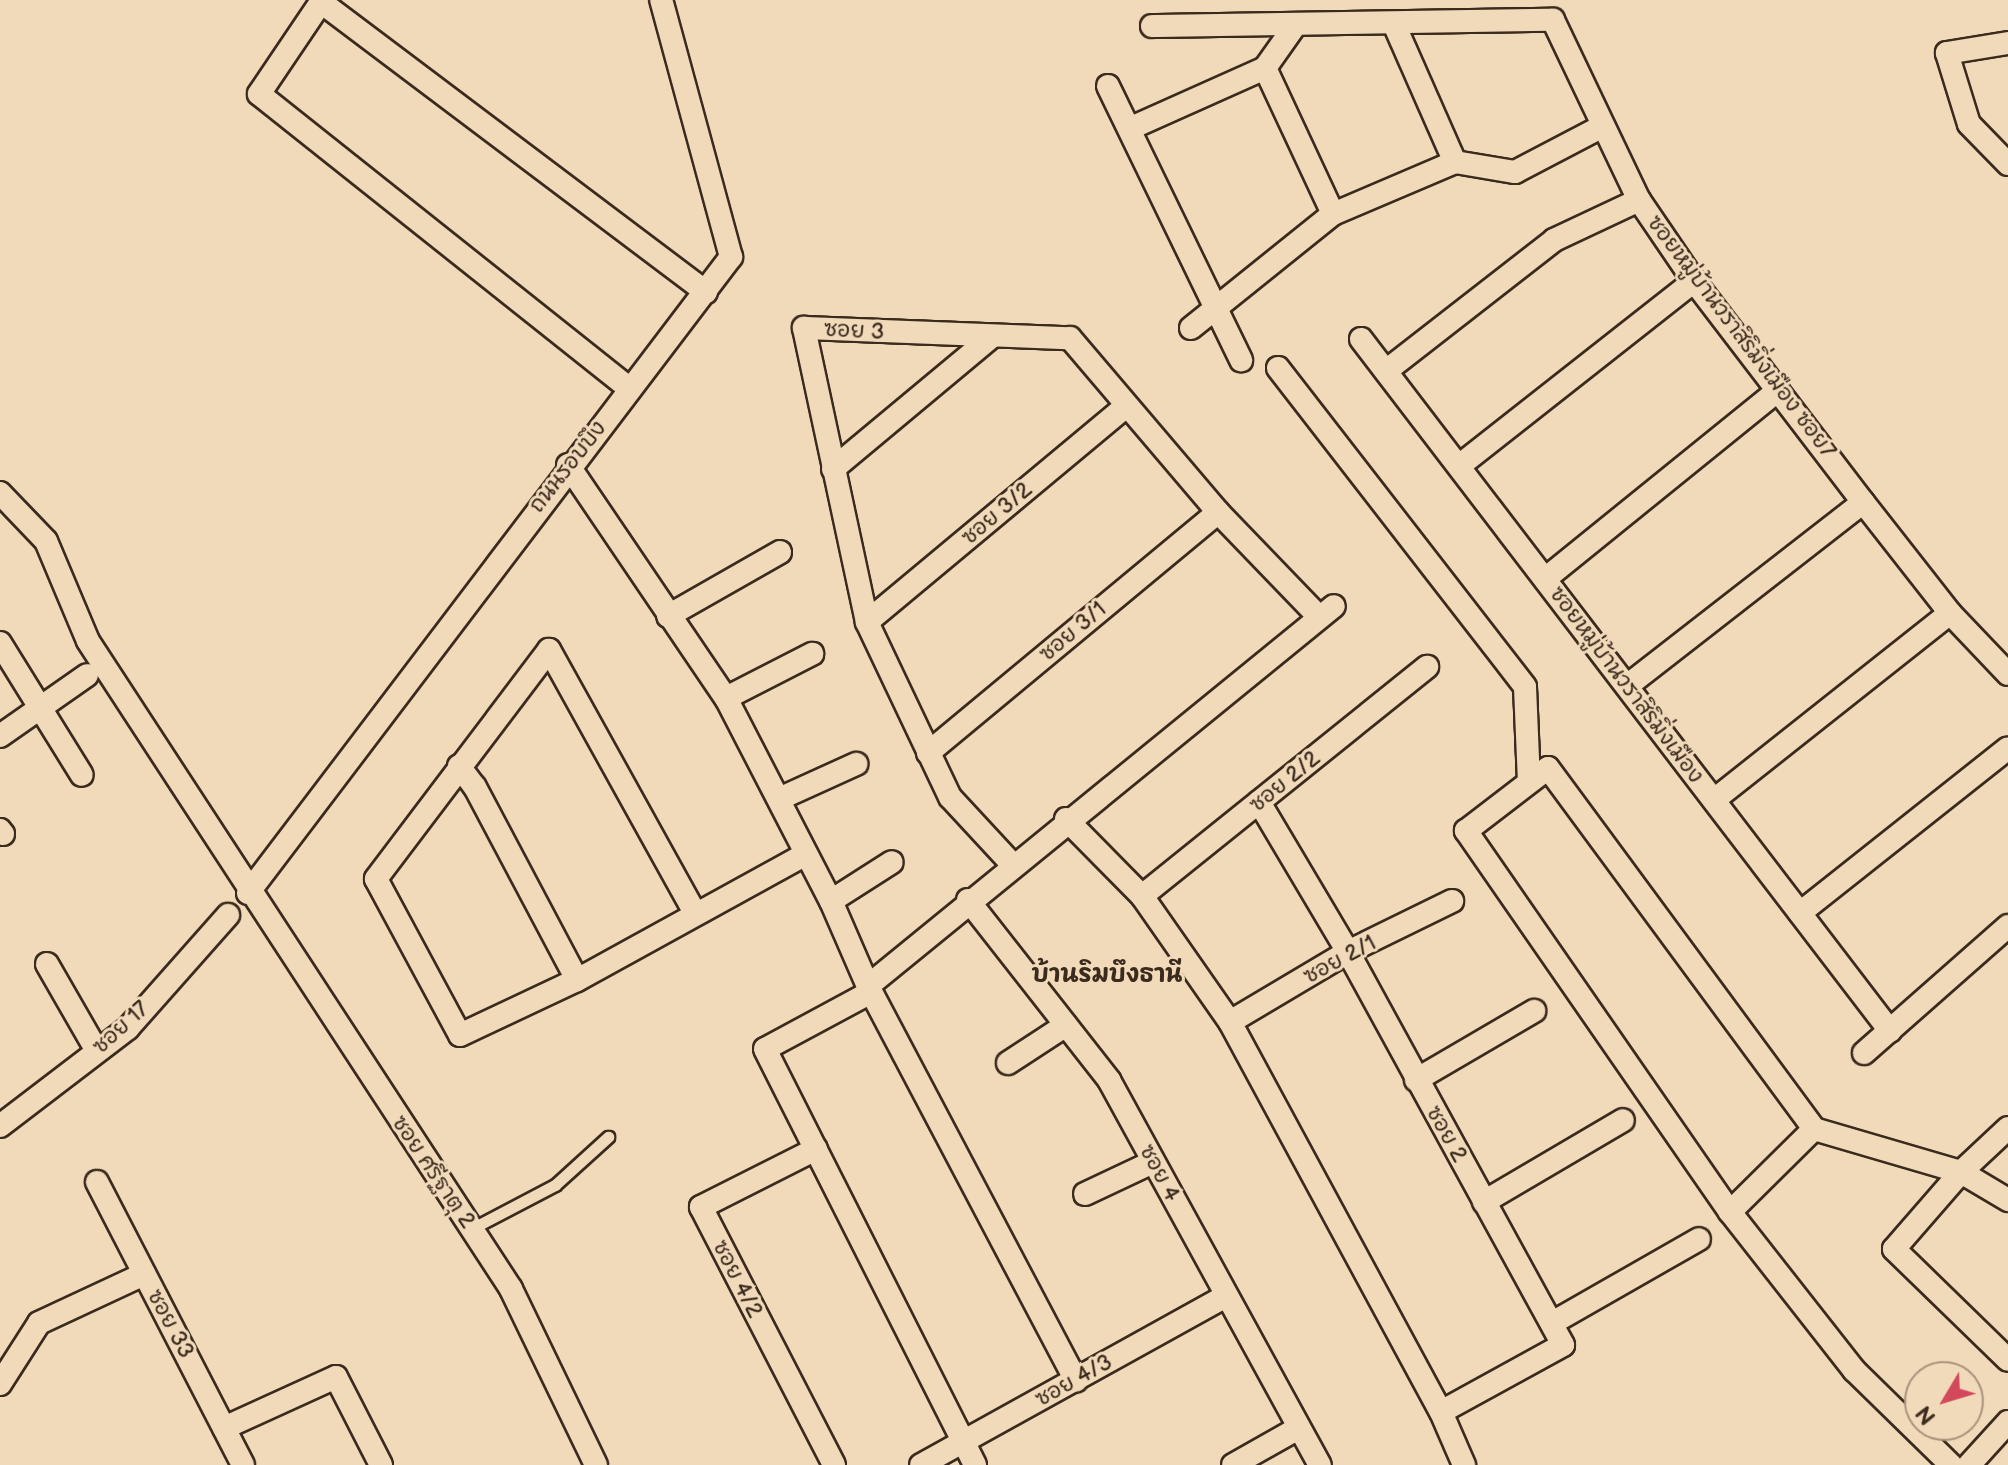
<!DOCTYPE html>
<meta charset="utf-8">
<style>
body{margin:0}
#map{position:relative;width:2008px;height:1465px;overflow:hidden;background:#f1daba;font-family:"Balsamiq Sans","Playpen Sans Thai",sans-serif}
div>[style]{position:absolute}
.roads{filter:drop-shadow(2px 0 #3b2a1e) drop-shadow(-2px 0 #3b2a1e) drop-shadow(0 2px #3b2a1e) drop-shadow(0 -2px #3b2a1e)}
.lane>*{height:11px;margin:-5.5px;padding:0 5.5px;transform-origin:5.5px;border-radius:5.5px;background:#f1daba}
.street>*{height:22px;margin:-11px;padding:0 11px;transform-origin:11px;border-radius:11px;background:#f1daba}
span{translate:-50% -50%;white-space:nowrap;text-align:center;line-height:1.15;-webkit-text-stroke:6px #f1daba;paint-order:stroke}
.street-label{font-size:22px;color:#3b2a1e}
.neighbourhood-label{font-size:24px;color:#3b2a1e;font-weight:700}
.north{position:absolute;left:1904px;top:1361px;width:80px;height:80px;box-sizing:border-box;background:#f1daba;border:2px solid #a8947c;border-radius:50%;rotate:232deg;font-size:22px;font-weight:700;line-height:32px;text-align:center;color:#3b2a1e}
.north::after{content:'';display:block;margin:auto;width:28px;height:36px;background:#d1495b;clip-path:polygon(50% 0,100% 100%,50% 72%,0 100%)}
</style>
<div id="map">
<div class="roads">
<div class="lane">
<div style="left:471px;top:1229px;width:95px;rotate:-27.6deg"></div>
<div style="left:555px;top:1185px;width:72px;rotate:-42.2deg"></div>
</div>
<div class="street">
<div style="left:1394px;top:24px;width:151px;rotate:66.2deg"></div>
<div style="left:1152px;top:26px;width:401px;rotate:-0.9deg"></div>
<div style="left:1553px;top:20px;width:199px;rotate:64.5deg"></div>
<div style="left:1294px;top:27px;width:50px;rotate:125.3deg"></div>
<div style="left:1265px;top:68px;width:161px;rotate:65deg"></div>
<div style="left:2008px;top:43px;width:62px;rotate:170.7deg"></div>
<div style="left:1947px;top:53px;width:74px;rotate:72.8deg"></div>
<div style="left:1969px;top:124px;width:56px;rotate:45.7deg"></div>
<div style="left:1108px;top:86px;width:305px;rotate:64.1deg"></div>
<div style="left:1131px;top:128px;width:147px;rotate:-24.1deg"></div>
<div style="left:1191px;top:328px;width:182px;rotate:-38.8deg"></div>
<div style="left:1333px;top:214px;width:133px;rotate:-23.1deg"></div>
<div style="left:1455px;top:162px;width:61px;rotate:9.5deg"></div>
<div style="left:1515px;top:172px;width:97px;rotate:-27.6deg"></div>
<div style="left:1361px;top:339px;width:871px;rotate:52.6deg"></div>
<div style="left:1278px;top:368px;width:403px;rotate:52.2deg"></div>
<div style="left:1525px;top:687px;width:95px;rotate:87.6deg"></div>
<div style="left:1386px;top:371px;width:213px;rotate:-37.9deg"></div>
<div style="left:1554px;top:240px;width:94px;rotate:-25.2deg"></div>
<div style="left:1639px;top:200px;width:98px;rotate:55.8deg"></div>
<div style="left:1694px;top:281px;width:278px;rotate:52.6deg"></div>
<div style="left:1863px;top:502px;width:141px;rotate:51.9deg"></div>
<div style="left:1950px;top:613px;width:84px;rotate:46.4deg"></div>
<div style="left:630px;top:389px;width:474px;rotate:-141.5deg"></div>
<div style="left:259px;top:94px;width:111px;rotate:-56deg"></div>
<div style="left:321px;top:2px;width:482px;rotate:37deg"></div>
<div style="left:568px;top:465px;width:282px;rotate:55.9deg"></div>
<div style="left:726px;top:698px;width:229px;rotate:62.7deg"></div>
<div style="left:831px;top:901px;width:93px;rotate:66.5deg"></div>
<div style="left:868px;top:986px;width:446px;rotate:62.2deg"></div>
<div style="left:1459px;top:466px;width:299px;rotate:-38.2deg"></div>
<div style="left:833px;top:469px;width:204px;rotate:-39.8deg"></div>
<div style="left:0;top:493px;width:66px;rotate:46.2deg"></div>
<div style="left:46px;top:541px;width:108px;rotate:67.2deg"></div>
<div style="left:88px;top:641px;width:774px;rotate:56.86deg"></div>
<div style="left:511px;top:1289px;width:195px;rotate:64.2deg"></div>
<div style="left:1545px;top:579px;width:300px;rotate:-39deg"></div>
<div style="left:668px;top:616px;width:129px;rotate:-29.7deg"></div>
<div style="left:867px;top:622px;width:337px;rotate:-39.8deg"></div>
<div style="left:0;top:643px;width:155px;rotate:58.2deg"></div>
<div style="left:1627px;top:686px;width:299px;rotate:-37.9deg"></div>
<div style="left:726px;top:698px;width:97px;rotate:-27.1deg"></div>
<div style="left:0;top:736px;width:106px;rotate:-35deg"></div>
<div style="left:928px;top:753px;width:377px;rotate:-39.7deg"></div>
<div style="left:459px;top:766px;width:26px;rotate:53deg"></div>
<div style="left:475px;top:787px;width:218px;rotate:62.1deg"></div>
<div style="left:779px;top:799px;width:85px;rotate:-24.4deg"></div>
<div style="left:1714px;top:800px;width:301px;rotate:-38.4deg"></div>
<div style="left:1259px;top:802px;width:174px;rotate:59.3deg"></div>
<div style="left:1348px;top:952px;width:448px;rotate:61.3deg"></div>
<div style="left:1563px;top:1345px;width:139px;rotate:151.2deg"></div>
<div style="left:1066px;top:819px;width:108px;rotate:45.4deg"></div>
<div style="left:1142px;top:896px;width:154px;rotate:55.1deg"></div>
<div style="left:1230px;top:1022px;width:443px;rotate:61.6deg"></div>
<div style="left:1441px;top:1412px;width:58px;rotate:66.5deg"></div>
<div style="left:0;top:830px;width:5px;rotate:53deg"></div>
<div style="left:1012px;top:864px;width:91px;rotate:-132.8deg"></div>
<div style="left:950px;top:797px;width:194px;rotate:-115.4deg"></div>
<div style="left:867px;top:622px;width:301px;rotate:-102.1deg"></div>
<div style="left:804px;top:328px;width:266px;rotate:2.2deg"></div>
<div style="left:1070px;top:338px;width:228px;rotate:49.6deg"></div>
<div style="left:1218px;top:512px;width:143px;rotate:46.1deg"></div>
<div style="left:248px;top:893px;width:799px;rotate:-52.79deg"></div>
<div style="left:731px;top:257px;width:266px;rotate:-105.2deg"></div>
<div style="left:1142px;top:896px;width:366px;rotate:-38.8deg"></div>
<div style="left:968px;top:900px;width:229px;rotate:51.9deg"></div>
<div style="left:1109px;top:1080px;width:439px;rotate:61.3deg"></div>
<div style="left:831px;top:901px;width:72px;rotate:-32.6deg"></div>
<div style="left:695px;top:913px;width:301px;rotate:-119deg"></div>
<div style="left:549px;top:650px;width:287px;rotate:127.1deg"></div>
<div style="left:376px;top:879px;width:177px;rotate:61.7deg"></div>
<div style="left:460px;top:1035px;width:129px;rotate:-25.2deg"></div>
<div style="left:577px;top:980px;width:261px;rotate:-28.8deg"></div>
<div style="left:1800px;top:913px;width:265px;rotate:-38.4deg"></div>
<div style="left:47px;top:964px;width:100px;rotate:60.1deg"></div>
<div style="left:868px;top:986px;width:601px;rotate:-39.2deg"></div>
<div style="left:871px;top:992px;width:120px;rotate:151.7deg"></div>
<div style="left:765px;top:1049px;width:466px;rotate:63.2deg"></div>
<div style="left:1230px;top:1022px;width:137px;rotate:-30.7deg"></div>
<div style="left:1348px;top:952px;width:116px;rotate:-26.1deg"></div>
<div style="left:1864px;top:1053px;width:192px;rotate:-41.4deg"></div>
<div style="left:1008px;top:1063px;width:69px;rotate:-33.2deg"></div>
<div style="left:1416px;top:1080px;width:137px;rotate:-30.3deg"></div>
<div style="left:0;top:1126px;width:161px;rotate:-37.4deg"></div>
<div style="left:128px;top:1028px;width:151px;rotate:-48.5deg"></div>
<div style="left:2008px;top:1128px;width:64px;rotate:136.9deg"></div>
<div style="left:1961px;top:1172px;width:102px;rotate:131deg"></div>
<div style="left:1894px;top:1249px;width:159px;rotate:44.2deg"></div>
<div style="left:816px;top:1149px;width:129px;rotate:153.2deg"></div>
<div style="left:701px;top:1207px;width:290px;rotate:62.7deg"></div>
<div style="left:97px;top:1182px;width:318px;rotate:62.7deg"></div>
<div style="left:1085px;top:1194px;width:75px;rotate:-25.2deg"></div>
<div style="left:1484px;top:1202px;width:161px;rotate:-30.5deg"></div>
<div style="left:1730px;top:1212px;width:118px;rotate:-44.7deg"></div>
<div style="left:1552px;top:1323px;width:169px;rotate:-29.7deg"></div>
<div style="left:0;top:1384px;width:72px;rotate:-57.4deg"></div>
<div style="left:39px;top:1323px;width:116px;rotate:-25deg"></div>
<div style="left:224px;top:1428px;width:123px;rotate:-24.5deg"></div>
<div style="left:336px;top:1377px;width:99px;rotate:62.9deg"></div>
<div style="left:921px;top:1465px;width:349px;rotate:-29deg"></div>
<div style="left:1233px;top:1465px;width:73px;rotate:-29.4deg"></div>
<div style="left:1951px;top:1465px;width:136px;rotate:-135.6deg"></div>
<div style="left:1854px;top:1370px;width:201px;rotate:-128.1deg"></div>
<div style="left:1730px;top:1212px;width:464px;rotate:-124.7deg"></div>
<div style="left:1466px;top:831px;width:103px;rotate:-37.5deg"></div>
<div style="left:1548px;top:768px;width:448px;rotate:53.6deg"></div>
<div style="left:1814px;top:1129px;width:153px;rotate:16.3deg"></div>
<div style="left:1961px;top:1172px;width:55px;rotate:30.8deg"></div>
<div style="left:1969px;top:1465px;width:58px;rotate:-47.8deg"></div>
</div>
</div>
<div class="street-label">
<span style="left:854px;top:331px;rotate:3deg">ซอย 3</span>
<span style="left:1741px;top:337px;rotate:53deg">ซอยหมู่บ้านวราสิริมิ่งเมือง ซอย7</span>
<span style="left:568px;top:467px;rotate:-52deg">ถนนรอบบึง</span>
<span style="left:997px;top:514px;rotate:-40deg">ซอย 3/2</span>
<span style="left:1073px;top:632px;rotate:-40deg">ซอย 3/1</span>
<span style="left:1626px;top:685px;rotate:53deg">ซอยหมู่บ้านวราสิริมิ่งเมือง</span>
<span style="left:1285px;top:782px;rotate:-39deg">ซอย 2/2</span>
<span style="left:1340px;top:960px;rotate:-28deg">ซอย 2/1</span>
<span style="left:121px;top:1028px;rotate:-42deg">ซอย 17</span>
<span style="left:1446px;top:1134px;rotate:61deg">ซอย 2</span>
<span style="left:433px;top:1172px;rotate:56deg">ซอย ศรีฐาตุ 2</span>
<span style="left:1159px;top:1173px;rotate:62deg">ซอย 4</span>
<span style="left:737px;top:1279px;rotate:63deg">ซอย 4/2</span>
<span style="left:170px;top:1324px;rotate:62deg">ซอย 33</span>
<span style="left:1074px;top:1381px;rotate:-29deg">ซอย 4/3</span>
</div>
<div class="neighbourhood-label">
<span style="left:1107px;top:975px">บ้านริมบึงธานี</span>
</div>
<div class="north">N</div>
</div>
